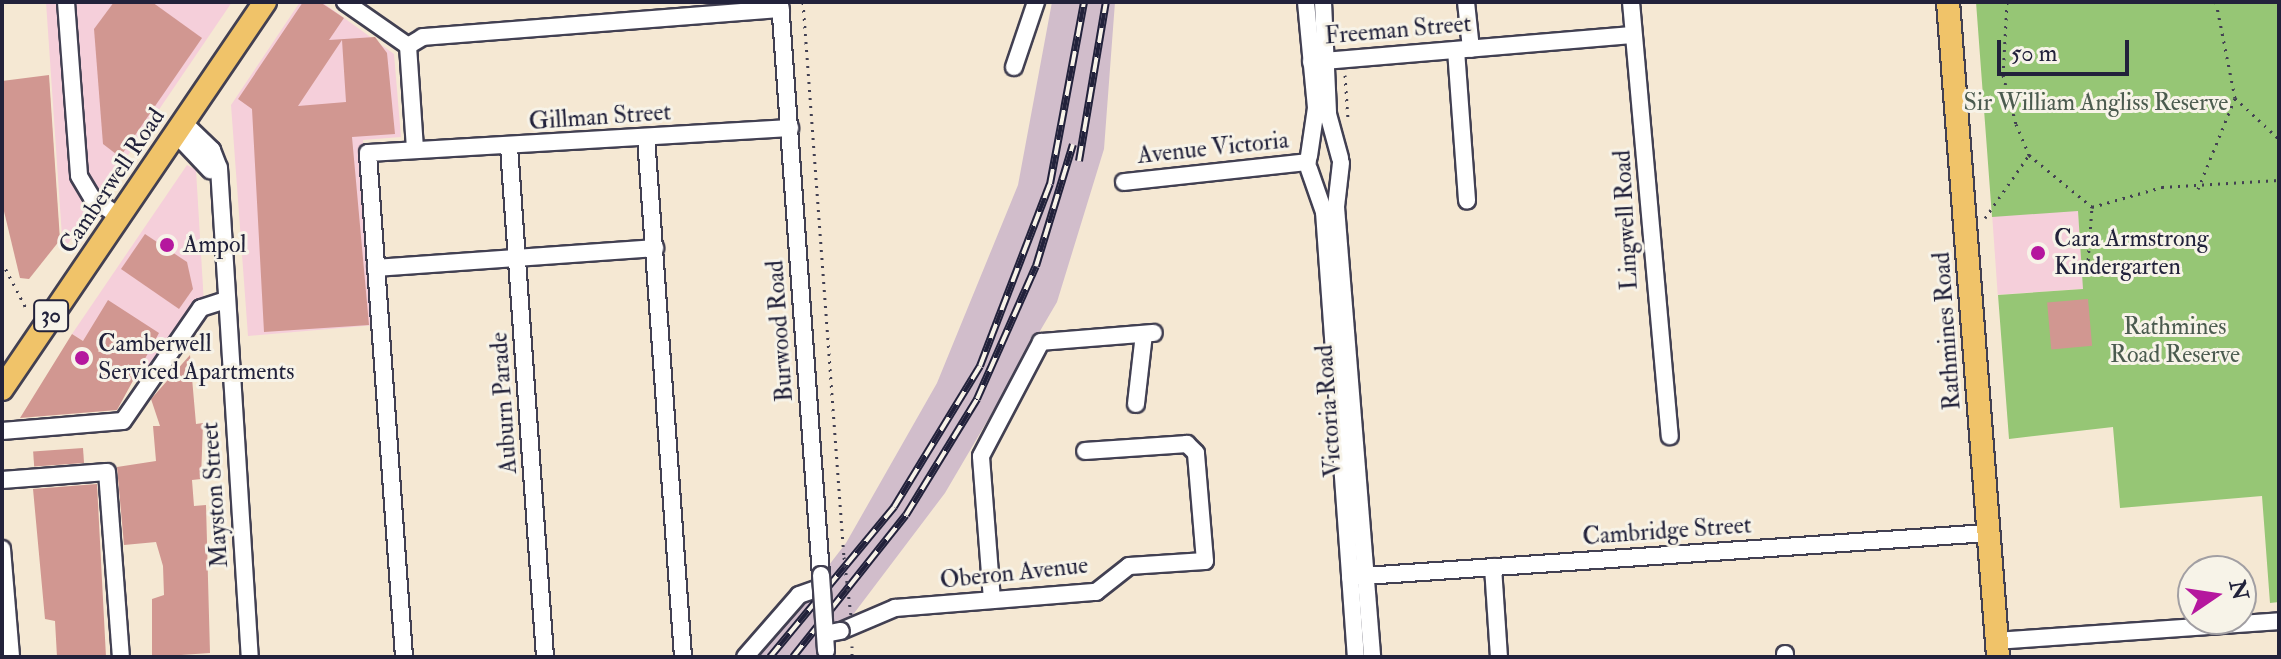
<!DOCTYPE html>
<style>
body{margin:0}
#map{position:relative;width:2281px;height:659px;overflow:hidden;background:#f5e8d3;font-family:"IM FELL Double Pica",serif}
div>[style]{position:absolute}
.built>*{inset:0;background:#f5cfda;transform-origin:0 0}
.industrial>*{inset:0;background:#d1bdcb}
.green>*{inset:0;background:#96c675}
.building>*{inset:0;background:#d19791;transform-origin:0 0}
.path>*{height:3px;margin-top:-1.5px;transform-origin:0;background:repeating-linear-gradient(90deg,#424052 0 2px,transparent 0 8px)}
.roads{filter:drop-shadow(2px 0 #424052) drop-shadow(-2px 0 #424052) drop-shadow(0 2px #424052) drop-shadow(0 -2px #424052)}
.minor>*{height:16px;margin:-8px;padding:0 8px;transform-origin:8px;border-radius:8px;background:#fff}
.major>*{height:22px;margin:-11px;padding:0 11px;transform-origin:11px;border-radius:11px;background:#f0c369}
.rail>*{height:8px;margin-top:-4px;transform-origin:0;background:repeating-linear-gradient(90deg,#f7f3e8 0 15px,#22223b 0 30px);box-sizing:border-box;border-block:2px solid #22223b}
.path-bridge>*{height:3px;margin-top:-1.5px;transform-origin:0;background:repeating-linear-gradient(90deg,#424052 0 2px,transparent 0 8px)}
.bridges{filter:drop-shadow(2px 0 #424052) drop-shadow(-2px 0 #424052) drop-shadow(0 2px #424052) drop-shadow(0 -2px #424052)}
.minor-bridge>*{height:16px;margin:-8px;padding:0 8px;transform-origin:8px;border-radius:8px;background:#fff}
.dots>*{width:22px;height:22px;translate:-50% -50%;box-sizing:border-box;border:4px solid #f7f3e8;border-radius:50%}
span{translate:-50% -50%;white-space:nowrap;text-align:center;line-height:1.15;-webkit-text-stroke:6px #f7f3e8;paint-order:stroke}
.shield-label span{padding:2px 6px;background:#f7f3e8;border:2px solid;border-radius:6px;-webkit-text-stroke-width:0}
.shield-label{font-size:22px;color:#22223b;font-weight:700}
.street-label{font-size:24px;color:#22223b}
.park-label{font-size:24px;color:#4b5b4f}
.poi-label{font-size:24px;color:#22223b}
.left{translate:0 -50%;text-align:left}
.frame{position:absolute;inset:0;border:4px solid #22223b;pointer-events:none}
.north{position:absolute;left:2177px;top:555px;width:80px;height:80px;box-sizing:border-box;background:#f7f3e8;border:2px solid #a29fa3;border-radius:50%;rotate:77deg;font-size:22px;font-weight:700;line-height:32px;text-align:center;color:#22223b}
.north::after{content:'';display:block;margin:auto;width:28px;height:36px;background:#b5179e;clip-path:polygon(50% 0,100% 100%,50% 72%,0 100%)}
.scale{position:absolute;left:1997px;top:40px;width:132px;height:36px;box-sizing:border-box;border:4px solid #22223b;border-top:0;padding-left:10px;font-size:24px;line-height:28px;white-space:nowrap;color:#22223b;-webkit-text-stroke:6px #f7f3e8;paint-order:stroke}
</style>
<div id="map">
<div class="built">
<div style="clip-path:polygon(46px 2px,232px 2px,63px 251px)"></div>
<div style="clip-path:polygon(300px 2px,322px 2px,394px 54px,401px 137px,363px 140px,375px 325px,248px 336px,231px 105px)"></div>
<div style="clip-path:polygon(187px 165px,196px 170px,205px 321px,157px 388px,72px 334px)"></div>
<div style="left:2078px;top:210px;width:79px;height:86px;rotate:86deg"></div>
</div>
<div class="industrial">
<div style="clip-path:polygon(1052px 2px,1115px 2px,1104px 149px,1057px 302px,945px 493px,821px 657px,758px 657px,846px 543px,937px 383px,1018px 185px)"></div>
</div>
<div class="green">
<div style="clip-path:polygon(1976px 2px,2279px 2px,2279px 602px,2270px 603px,2262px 496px,2120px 508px,2113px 427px,2009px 439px,1998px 295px,2083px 289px,2078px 211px,1992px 217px)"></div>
</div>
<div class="building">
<div style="clip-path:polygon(114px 2px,152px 2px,202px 38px,120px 157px,103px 144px,94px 29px)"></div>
<div style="clip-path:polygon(evenodd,303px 2px,320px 2px,344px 18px,329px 40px,375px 37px,387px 53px,395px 134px,352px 137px,369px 325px,264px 332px,252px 109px,238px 99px,303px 2px,342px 40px,346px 102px,298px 106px,342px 40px)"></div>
<div style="clip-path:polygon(49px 75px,60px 240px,29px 279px,20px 278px,2px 203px,2px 81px)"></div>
<div style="clip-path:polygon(145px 234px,187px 262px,193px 289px,179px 309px,121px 269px)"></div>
<div style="left:2088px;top:299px;width:47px;height:41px;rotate:85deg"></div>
<div style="clip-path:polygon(108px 300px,159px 333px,117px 410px,20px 418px,72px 334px,83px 341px)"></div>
<div style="clip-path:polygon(190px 355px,196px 424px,203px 423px,201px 479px,192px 480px,194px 506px,206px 505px,210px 653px,152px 657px,152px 599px,164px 595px,163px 566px,156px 542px,124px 545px,117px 467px,156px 461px,153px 426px,160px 426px,151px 399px)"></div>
<div style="left:83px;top:448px;width:15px;height:50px;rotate:86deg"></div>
<div style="clip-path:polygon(97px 484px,106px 657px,57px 657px,55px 621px,45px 619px,33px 489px)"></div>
</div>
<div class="path">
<div style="left:803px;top:2px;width:557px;rotate:85.78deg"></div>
<div style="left:2007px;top:2px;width:73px;rotate:93.1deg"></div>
<div style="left:2003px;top:75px;width:51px;rotate:75.1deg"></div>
<div style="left:2016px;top:124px;width:34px;rotate:67deg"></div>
<div style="left:2029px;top:155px;width:82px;rotate:39.5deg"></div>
<div style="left:1345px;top:75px;width:44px;rotate:86.1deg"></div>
<div style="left:2235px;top:98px;width:60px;rotate:43deg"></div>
<div style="left:2198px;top:189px;width:98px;rotate:-67.9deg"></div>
<div style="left:2235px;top:98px;width:98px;rotate:-101.2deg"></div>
<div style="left:1985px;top:218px;width:77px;rotate:-55.1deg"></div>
<div style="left:2px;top:262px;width:54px;rotate:62.5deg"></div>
<div style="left:2087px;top:276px;width:69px;rotate:-85.9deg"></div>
<div style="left:2092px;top:207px;width:73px;rotate:-15.9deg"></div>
<div style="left:2162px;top:187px;width:117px;rotate:-3.4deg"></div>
<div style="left:2279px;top:487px;width:60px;rotate:90deg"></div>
<div style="left:852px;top:646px;width:11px;rotate:90deg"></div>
</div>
<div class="roads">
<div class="minor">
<div style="left:66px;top:2px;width:174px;rotate:85.7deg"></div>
<div style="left:79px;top:176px;width:26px;rotate:59deg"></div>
<div style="left:92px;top:198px;width:34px;rotate:34deg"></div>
<div style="left:345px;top:2px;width:77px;rotate:34.9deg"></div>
<div style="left:408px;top:46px;width:104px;rotate:86.1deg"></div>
<div style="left:780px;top:2px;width:574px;rotate:85.91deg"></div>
<div style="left:1306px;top:2px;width:106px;rotate:84.6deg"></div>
<div style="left:1316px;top:108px;width:49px;rotate:98.3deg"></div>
<div style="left:1323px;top:2px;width:112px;rotate:87.4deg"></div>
<div style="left:1328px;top:114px;width:46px;rotate:74.7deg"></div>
<div style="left:1466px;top:2px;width:47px;rotate:83.9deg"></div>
<div style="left:1631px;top:2px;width:436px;rotate:84.9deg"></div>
<div style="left:408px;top:46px;width:17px;rotate:-31deg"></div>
<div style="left:423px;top:37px;width:359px;rotate:-4.5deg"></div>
<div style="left:1456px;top:50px;width:151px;rotate:85.8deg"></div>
<div style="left:1311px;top:62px;width:323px;rotate:-4.8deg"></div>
<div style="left:1014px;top:67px;width:69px;rotate:-71.3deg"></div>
<div style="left:184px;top:123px;width:39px;rotate:44deg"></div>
<div style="left:212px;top:150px;width:19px;rotate:69deg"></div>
<div style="left:219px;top:168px;width:490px;rotate:86.4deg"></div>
<div style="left:176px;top:134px;width:50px;rotate:46.6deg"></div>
<div style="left:646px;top:137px;width:521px;rotate:85.93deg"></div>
<div style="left:509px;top:147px;width:511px;rotate:85.96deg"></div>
<div style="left:1341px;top:163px;width:44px;rotate:96.5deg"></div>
<div style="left:1336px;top:207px;width:451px;rotate:85.4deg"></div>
<div style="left:1309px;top:169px;width:46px;rotate:70.8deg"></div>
<div style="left:1324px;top:212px;width:446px;rotate:85.9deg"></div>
<div style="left:1124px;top:182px;width:185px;rotate:-6.2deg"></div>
<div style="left:376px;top:268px;width:280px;rotate:-4.1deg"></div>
<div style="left:1136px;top:404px;width:70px;rotate:-83.5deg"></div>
<div style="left:2px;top:431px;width:121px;rotate:-4.7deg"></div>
<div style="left:123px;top:421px;width:137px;rotate:-55.4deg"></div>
<div style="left:201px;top:308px;width:25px;rotate:-18deg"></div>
<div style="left:2px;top:480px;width:105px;rotate:-4.4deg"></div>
<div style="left:107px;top:472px;width:186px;rotate:85.7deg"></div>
<div style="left:2px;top:549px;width:108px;rotate:85.2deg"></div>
<div style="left:1493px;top:567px;width:90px;rotate:86.2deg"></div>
<div style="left:1350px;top:577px;width:640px;rotate:-3.95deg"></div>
<div style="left:992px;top:600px;width:144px;rotate:-94.4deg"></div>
<div style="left:981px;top:456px;width:129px;rotate:-62.2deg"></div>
<div style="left:1041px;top:342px;width:113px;rotate:-4.6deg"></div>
<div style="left:841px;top:631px;width:59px;rotate:-23.1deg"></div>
<div style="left:895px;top:608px;width:202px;rotate:-4.6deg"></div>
<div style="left:1096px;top:592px;width:42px;rotate:-38.2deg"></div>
<div style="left:1129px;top:566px;width:76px;rotate:-3.8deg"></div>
<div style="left:1205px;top:561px;width:108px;rotate:-94.8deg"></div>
<div style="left:1196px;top:453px;width:13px;rotate:-135deg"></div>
<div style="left:1187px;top:444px;width:102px;rotate:176.1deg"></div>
<div style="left:1996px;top:641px;width:284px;rotate:-4deg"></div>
<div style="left:1785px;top:654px;width:3px;rotate:90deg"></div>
<div style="left:404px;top:657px;width:505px;rotate:-94.09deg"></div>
<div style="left:368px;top:153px;width:423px;rotate:-3.4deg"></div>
<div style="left:745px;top:657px;width:82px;rotate:-48.9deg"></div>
<div style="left:799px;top:595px;width:24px;rotate:-19deg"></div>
</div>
<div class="major">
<div style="left:1948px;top:2px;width:657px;rotate:85.63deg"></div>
<div style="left:2px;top:389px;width:468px;rotate:-55.8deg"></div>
</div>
</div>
<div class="rail">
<div style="left:1079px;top:161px;width:161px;rotate:-80.4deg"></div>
<div style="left:770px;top:657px;width:195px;rotate:-50.4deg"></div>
<div style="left:894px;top:507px;width:165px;rotate:-58.6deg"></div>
<div style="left:980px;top:366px;width:195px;rotate:-69deg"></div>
<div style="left:1050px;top:184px;width:185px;rotate:-79.4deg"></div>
<div style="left:793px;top:657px;width:181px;rotate:-51.5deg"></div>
<div style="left:906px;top:515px;width:136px;rotate:-58.5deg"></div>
<div style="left:977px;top:399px;width:145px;rotate:-66.1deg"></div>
<div style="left:1036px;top:266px;width:127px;rotate:-73.1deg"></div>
</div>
<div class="path-bridge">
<div style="left:844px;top:557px;width:59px;rotate:83.2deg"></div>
</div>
<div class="bridges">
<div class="minor-bridge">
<div style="left:821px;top:575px;width:76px;rotate:86.2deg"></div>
<div style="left:825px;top:634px;width:16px;rotate:-11deg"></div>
</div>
</div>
<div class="dots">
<div style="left:167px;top:245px;background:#b5179e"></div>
<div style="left:2038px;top:253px;background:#b5179e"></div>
<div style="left:82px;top:358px;background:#b5179e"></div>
</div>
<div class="shield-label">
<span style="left:51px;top:316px">30</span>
</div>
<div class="street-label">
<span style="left:1398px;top:30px;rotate:-5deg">Freeman Street</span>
<span style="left:600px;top:117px;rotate:-4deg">Gillman Street</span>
<span style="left:1213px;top:148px;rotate:-6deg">Avenue Victoria</span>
<span style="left:112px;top:181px;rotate:-56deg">Camberwell Road</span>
<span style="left:1626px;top:220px;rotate:-93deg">Lingwell Road</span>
<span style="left:780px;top:331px;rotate:-94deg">Burwood Road</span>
<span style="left:1947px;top:331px;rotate:-94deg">Rathmines Road</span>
<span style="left:504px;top:403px;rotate:-94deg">Auburn Parade</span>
<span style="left:1329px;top:411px;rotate:-94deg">Victoria Road</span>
<span style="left:215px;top:495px;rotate:-94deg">Mayston Street</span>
<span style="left:1667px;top:531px;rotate:-4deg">Cambridge Street</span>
<span style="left:1014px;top:573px;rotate:-6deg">Oberon Avenue</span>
</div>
<div class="park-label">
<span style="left:2096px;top:103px">Sir William Angliss Reserve</span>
<span style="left:2175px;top:341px">Rathmines<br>Road Reserve</span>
</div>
<div class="poi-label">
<span class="left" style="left:2054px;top:253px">Cara Armstrong<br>Kindergarten</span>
<span class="left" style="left:183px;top:245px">Ampol</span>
<span class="left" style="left:98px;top:358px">Camberwell<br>Serviced Apartments</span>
</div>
<div class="frame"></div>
<div class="north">N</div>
<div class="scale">50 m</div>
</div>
